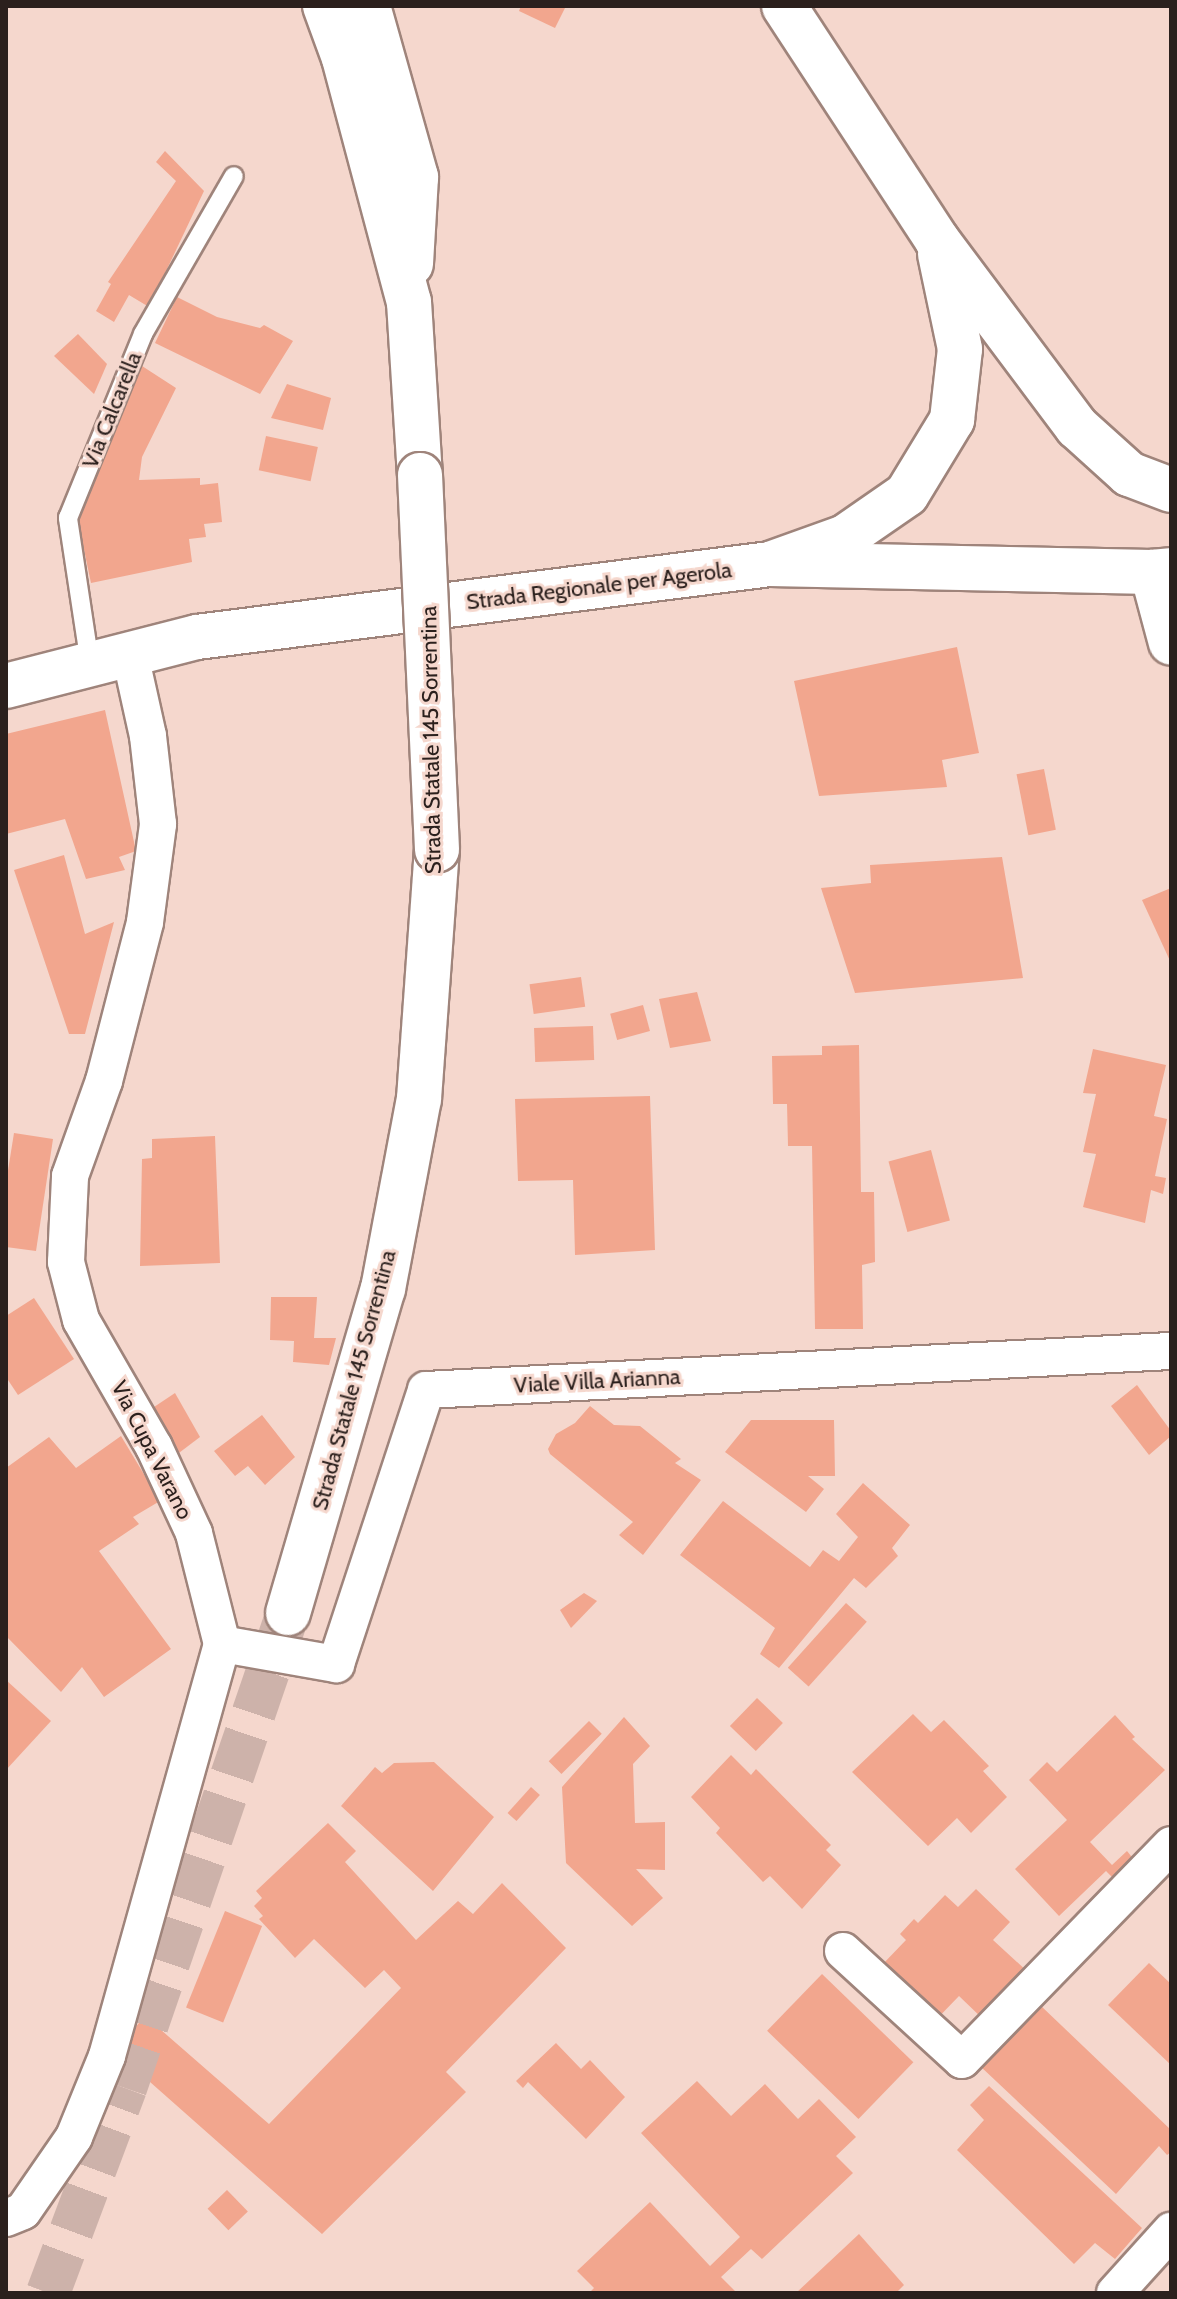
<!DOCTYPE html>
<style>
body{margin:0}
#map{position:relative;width:1177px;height:2299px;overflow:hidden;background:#f5d7cd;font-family:Cabin,sans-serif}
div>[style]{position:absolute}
.building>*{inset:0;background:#f2a68e;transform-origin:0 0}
.trunk-tunnel>*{height:44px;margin-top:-22px;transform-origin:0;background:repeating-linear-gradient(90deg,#cdb2aa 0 44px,transparent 0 66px)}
.roads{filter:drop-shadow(2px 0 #9f847b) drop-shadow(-2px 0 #9f847b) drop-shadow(0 2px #9f847b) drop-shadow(0 -2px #9f847b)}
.service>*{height:18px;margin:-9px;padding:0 9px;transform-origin:9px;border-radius:9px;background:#fff}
.minor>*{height:36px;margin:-18px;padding:0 18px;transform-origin:18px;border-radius:18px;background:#fff}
.tertiary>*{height:44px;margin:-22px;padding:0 22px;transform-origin:22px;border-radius:22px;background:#fff}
.secondary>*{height:44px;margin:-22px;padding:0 22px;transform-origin:22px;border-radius:22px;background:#fff}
.trunk>*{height:44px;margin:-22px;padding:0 22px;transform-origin:22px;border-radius:22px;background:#fff}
.bridges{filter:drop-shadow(2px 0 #9f847b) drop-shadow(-2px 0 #9f847b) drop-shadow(0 2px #9f847b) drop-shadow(0 -2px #9f847b)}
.trunk-bridge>*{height:44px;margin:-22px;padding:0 22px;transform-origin:22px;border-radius:22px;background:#fff}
span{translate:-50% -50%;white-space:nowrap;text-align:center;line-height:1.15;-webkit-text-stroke:6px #f5d7cd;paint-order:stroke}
.street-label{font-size:22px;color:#2b201d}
.frame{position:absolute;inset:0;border:8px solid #2b201d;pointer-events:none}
</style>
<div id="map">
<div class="building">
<div style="clip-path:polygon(521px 6px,566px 6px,555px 28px,519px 11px)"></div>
<div style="clip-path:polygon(165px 151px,204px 191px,149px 307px,129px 295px,114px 322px,96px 311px,111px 284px,108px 282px,176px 181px,156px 162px)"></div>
<div style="clip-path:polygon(177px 297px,217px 317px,260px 328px,264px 325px,293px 341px,260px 394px,155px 343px)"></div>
<div style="clip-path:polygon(78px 334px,107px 364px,94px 394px,54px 356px)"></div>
<div style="clip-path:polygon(142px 366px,176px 388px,142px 457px,139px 480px,200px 478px,200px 485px,218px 483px,222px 522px,204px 524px,206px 537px,189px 539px,192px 562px,91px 583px,78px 521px,104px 443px)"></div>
<div style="clip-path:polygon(287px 384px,331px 398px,323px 430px,271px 418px)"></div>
<div style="left:266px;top:436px;width:53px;height:35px;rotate:12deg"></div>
<div style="clip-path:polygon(957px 647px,979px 753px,942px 760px,947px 787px,819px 796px,794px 681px)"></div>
<div style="clip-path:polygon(105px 710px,136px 851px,119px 857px,125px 870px,86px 879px,65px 819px,6px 834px,6px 734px)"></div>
<div style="left:1044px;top:769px;width:62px;height:28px;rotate:79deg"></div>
<div style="clip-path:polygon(64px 855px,85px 934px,114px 922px,85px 1034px,69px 1034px,14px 870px)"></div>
<div style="clip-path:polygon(1002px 857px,1023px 978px,855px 993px,821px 888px,871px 883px,870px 865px)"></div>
<div style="clip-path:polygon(1171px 888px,1171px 963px,1142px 900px)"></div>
<div style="left:581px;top:977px;width:30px;height:52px;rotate:82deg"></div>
<div style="clip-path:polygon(697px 992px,711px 1041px,670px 1048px,659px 999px)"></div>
<div style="left:643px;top:1005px;width:27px;height:34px;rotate:75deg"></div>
<div style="left:593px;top:1026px;width:34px;height:59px;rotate:88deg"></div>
<div style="clip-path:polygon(859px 1045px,861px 1192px,874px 1192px,875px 1262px,862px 1265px,863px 1329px,815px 1329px,812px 1146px,788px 1146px,787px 1104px,773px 1104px,772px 1056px,822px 1055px,822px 1046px)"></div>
<div style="clip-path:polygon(1093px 1049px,1166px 1065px,1154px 1116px,1167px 1119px,1155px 1176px,1166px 1178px,1163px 1194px,1151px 1190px,1145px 1223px,1083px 1207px,1096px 1154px,1083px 1152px,1096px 1094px,1083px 1093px)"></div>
<div style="clip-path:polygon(650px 1096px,655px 1250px,575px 1255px,573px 1180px,518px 1181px,515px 1099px)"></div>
<div style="clip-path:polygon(14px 1133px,53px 1139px,36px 1251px,6px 1247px,6px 1183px)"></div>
<div style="clip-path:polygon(215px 1136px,220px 1263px,140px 1266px,142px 1159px,152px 1158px,152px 1139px)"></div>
<div style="left:931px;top:1150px;width:73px;height:44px;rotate:75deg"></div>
<div style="clip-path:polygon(271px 1297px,317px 1297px,314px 1338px,336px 1338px,329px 1365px,293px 1362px,294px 1341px,270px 1340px)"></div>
<div style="clip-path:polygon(34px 1298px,74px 1359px,18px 1395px,6px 1377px,6px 1316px)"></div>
<div style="clip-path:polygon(1137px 1385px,1171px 1431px,1171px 1436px,1149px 1455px,1111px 1406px)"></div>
<div style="clip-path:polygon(175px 1393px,200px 1437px,167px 1462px,139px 1417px)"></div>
<div style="clip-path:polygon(590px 1406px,614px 1425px,640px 1426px,681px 1459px,675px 1463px,701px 1480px,643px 1555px,619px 1535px,633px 1522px,550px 1454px,548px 1449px,556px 1434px,575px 1423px)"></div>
<div style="clip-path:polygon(262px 1415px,295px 1457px,265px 1485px,248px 1466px,235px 1476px,214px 1451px)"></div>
<div style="clip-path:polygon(751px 1420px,834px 1420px,835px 1476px,808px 1476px,824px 1489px,806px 1512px,725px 1452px)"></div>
<div style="clip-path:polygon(121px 1436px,160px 1501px,133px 1517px,139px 1524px,99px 1551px,171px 1649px,104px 1697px,82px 1667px,61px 1692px,6px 1636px,6px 1468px,49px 1437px,76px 1468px)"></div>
<div style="clip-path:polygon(863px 1483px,910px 1525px,892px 1548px,898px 1556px,866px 1588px,854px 1578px,779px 1668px,760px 1654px,775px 1628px,680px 1555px,723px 1501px,810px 1567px,823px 1550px,839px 1561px,858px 1537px,836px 1514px)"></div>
<div style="clip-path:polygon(584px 1593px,597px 1601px,571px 1628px,560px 1610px)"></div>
<div style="left:846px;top:1603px;width:28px;height:87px;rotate:42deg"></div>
<div style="clip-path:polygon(6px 1680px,51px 1721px,6px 1770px)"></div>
<div style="left:757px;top:1698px;width:36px;height:39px;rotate:44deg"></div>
<div style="clip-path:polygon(913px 1714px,931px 1732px,944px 1720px,989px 1766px,983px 1771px,1007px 1797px,971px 1833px,957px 1818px,928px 1846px,852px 1772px)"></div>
<div style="clip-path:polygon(1115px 1715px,1135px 1737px,1132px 1739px,1165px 1770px,1090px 1842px,1112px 1865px,1127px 1851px,1135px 1861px,1115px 1880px,1106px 1871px,1059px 1916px,1015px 1869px,1067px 1820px,1029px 1780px,1047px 1762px,1057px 1772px)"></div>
<div style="clip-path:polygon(624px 1717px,650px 1746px,633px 1764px,635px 1823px,665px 1822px,665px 1870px,636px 1869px,663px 1898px,632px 1926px,566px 1863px,562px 1787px)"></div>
<div style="left:589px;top:1721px;width:18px;height:57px;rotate:45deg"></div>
<div style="left:232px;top:1738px;width:26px;height:21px;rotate:47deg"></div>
<div style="clip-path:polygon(731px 1755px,751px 1775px,756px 1769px,831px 1845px,826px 1850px,841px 1865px,802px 1909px,770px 1876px,763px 1882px,716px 1833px,720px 1828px,691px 1797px)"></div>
<div style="clip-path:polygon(434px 1762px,494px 1817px,433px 1891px,341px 1806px,375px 1767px,382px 1773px,394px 1763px)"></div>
<div style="left:531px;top:1787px;width:12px;height:35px;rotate:42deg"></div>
<div style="clip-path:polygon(328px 1823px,356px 1851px,345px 1862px,416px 1940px,458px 1901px,473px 1914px,502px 1883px,566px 1948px,446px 2072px,466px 2092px,322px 2234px,115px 2051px,145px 2016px,269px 2124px,401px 1988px,384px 1970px,365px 1988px,314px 1939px,295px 1958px,259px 1919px,263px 1916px,254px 1906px,262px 1898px,256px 1891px)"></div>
<div style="clip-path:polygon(976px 1889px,1010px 1922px,993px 1940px,1029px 1973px,984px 2020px,959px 1996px,930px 2026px,881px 1966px,906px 1940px,900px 1934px,914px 1919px,918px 1923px,945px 1895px,958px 1907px)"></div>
<div style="left:225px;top:1911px;width:40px;height:104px;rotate:22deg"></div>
<div style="clip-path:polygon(1149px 1963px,1171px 1984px,1171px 2065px,1108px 2005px)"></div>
<div style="left:822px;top:1974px;width:127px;height:79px;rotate:44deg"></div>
<div style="clip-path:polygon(1040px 2005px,1171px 2130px,1171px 2152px,1167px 2155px,1159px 2146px,1116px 2194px,980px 2066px)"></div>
<div style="clip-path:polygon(556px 2043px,581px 2069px,590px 2060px,625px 2097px,586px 2139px,528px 2082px,523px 2088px,516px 2081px)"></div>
<div style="clip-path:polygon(697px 2081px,731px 2116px,765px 2084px,798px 2119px,819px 2099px,856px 2137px,836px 2156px,853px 2173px,762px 2259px,751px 2249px,721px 2277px,737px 2293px,589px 2293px,594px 2288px,577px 2271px,650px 2202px,710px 2266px,740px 2237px,641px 2133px)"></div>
<div style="clip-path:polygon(989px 2086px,1142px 2228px,1115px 2259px,1095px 2243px,1074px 2264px,957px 2150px,984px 2120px,970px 2105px)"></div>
<div style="left:227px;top:2190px;width:30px;height:27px;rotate:46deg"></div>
<div style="clip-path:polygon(859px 2234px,904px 2285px,896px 2293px,796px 2293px)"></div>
</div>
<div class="trunk-tunnel">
<div style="left:48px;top:2293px;width:219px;rotate:-69.4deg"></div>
<div style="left:125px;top:2088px;width:502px;rotate:-71.06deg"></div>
</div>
<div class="roads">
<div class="service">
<div style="left:90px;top:664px;width:148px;rotate:-98.6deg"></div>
<div style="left:68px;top:518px;width:199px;rotate:-67.8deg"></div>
<div style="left:143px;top:334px;width:182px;rotate:-60.1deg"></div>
</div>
<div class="minor">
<div style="left:222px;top:1644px;width:116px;rotate:10deg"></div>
<div style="left:336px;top:1664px;width:288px;rotate:-71.8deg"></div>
<div style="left:426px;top:1390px;width:746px;rotate:-3deg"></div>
<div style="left:843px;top:1951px;width:161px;rotate:42.5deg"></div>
<div style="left:962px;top:2060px;width:300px;rotate:-45.8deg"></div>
<div style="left:6px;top:2218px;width:18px;rotate:-22deg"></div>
<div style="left:23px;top:2211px;width:90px;rotate:-55.4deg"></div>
<div style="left:74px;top:2137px;width:87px;rotate:-67.8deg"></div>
<div style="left:107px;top:2056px;width:428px;rotate:-74.4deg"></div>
<div style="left:222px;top:1644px;width:114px;rotate:-104.2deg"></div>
<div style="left:194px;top:1533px;width:95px;rotate:-114.9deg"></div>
<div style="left:154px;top:1447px;width:146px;rotate:-119.9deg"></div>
<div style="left:81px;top:1320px;width:60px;rotate:-104.5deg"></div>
<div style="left:66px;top:1262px;width:86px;rotate:-87.3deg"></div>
<div style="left:70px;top:1176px;width:101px;rotate:-70.3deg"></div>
<div style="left:104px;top:1081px;width:164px;rotate:-75.5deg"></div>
<div style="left:145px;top:922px;width:99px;rotate:-82.4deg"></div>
<div style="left:158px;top:824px;width:89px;rotate:-96.5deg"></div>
<div style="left:148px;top:736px;width:83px;rotate:-102.5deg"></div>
<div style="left:1115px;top:2293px;width:84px;rotate:-47.9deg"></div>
</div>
<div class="tertiary">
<div style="left:1152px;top:572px;width:73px;rotate:75deg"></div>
</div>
<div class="secondary">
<div style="left:6px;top:686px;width:197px;rotate:-14.4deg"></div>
<div style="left:197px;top:637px;width:578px;rotate:-7.26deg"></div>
<div style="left:770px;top:564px;width:382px;rotate:1.2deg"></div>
<div style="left:1152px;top:572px;width:19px;rotate:-6deg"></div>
</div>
<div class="trunk">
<div style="left:325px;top:6px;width:55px;rotate:69.9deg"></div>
<div style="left:344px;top:58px;width:253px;rotate:75.1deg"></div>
<div style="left:409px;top:302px;width:173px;rotate:86.4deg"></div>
<div style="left:368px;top:6px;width:178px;rotate:74.3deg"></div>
<div style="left:416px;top:177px;width:87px;rotate:93.3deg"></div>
<div style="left:784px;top:6px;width:280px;rotate:56.8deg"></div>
<div style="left:937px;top:240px;width:234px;rotate:53.2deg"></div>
<div style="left:1077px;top:427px;width:70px;rotate:42.1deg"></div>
<div style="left:1129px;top:474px;width:45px;rotate:20.9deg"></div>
<div style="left:770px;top:564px;width:80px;rotate:-19.8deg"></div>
<div style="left:845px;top:537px;width:75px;rotate:-34.7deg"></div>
<div style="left:907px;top:494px;width:87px;rotate:-58.7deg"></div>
<div style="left:952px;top:420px;width:71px;rotate:-83.6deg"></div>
<div style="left:960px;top:349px;width:97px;rotate:-101.9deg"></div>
<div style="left:288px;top:1613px;width:338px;rotate:-73.7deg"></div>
<div style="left:383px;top:1289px;width:193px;rotate:-79.3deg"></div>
<div style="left:419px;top:1099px;width:250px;rotate:-85.9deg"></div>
</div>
</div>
<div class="bridges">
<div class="trunk-bridge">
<div style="left:420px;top:475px;width:375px;rotate:87.4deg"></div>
</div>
</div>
<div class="street-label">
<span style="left:112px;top:410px;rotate:-68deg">Via Calcarella</span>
<span style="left:599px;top:586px;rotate:-7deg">Strada Regionale per Agerola</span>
<span style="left:431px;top:740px;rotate:-91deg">Strada Statale 145 Sorrentina</span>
<span style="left:354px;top:1380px;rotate:-75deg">Strada Statale 145 Sorrentina</span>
<span style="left:597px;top:1381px;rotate:-3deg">Viale Villa Arianna</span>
<span style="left:152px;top:1450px;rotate:63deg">Via Cupa Varano</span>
</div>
<div class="frame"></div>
</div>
